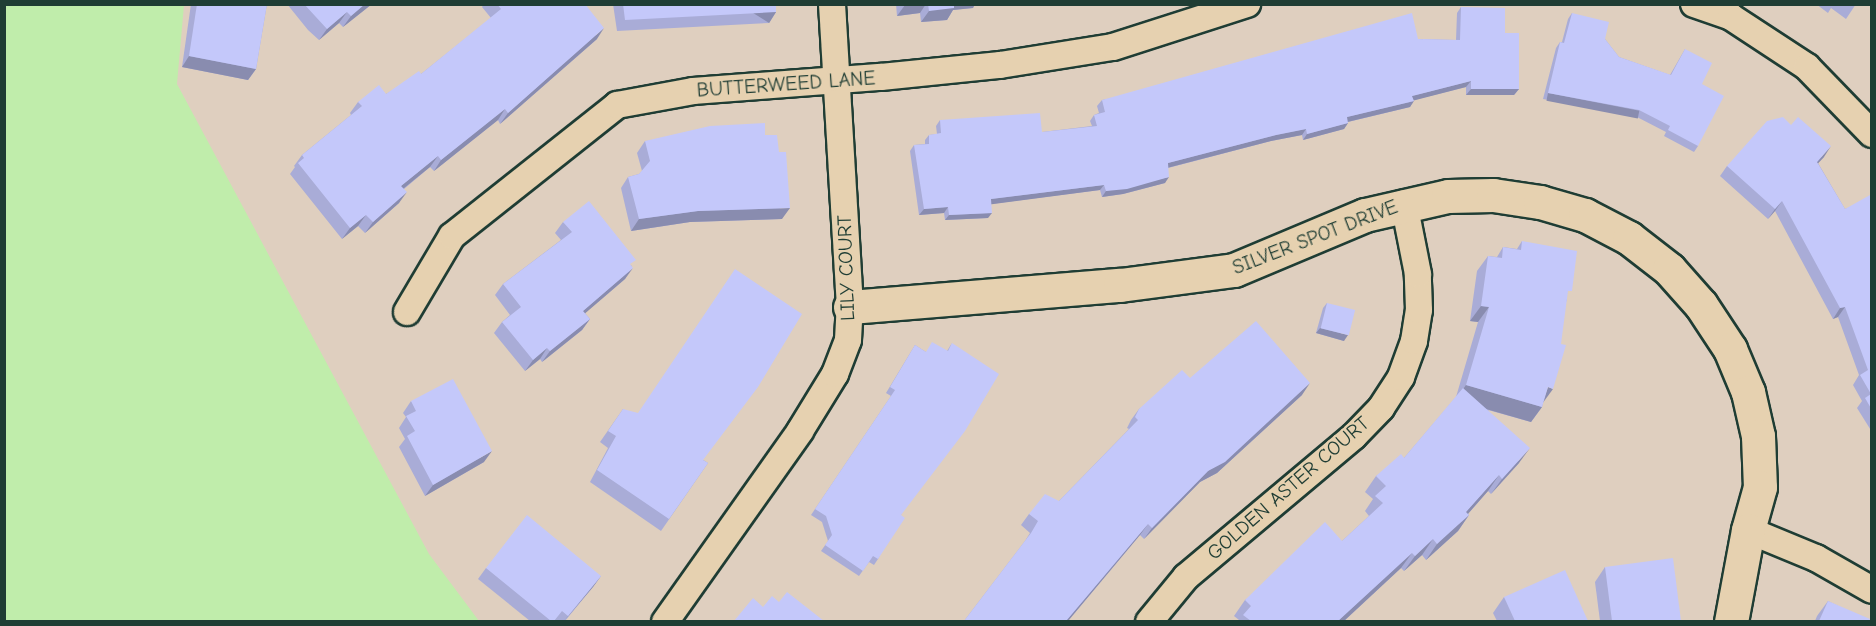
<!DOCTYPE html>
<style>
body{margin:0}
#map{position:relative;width:1876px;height:626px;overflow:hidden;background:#dfcfbf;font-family:"Comic Neue",sans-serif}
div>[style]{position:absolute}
.green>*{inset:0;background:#c0edab}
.roads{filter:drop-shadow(2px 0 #1f3d34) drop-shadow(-2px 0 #1f3d34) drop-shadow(0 2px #1f3d34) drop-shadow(0 -2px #1f3d34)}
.minor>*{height:26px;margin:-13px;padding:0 13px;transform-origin:13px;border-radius:13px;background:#e6d1b0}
.tertiary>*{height:33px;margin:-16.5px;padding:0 16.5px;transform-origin:16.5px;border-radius:16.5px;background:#e6d1b0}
.wall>*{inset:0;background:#a9acd7}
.shaded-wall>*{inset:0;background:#898caf;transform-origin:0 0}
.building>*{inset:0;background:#c4c8fa;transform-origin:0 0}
span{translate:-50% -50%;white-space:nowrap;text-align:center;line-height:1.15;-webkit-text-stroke:4.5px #e6d1b0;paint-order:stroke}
.street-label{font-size:20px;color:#1f3d34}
.frame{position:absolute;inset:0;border:6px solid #1f3d34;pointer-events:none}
</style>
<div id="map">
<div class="green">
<div style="clip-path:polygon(4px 5px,184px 5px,177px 84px,429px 554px,479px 621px,5px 621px)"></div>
</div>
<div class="roads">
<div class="minor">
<div style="left:1694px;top:4px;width:39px;rotate:19deg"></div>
<div style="left:1731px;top:17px;width:91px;rotate:33.3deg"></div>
<div style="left:1807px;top:67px;width:93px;rotate:45.9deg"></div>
<div style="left:407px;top:312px;width:88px;rotate:-59.4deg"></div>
<div style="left:452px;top:236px;width:211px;rotate:-38.4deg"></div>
<div style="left:617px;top:105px;width:77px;rotate:-10.4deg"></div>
<div style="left:693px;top:91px;width:189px;rotate:-4.3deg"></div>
<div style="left:881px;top:77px;width:120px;rotate:-5.8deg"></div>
<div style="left:1000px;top:65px;width:114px;rotate:-9.1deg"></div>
<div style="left:1113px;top:47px;width:141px;rotate:-17.8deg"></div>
<div style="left:1748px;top:530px;width:74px;rotate:22.4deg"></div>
<div style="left:1816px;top:558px;width:64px;rotate:29.7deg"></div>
<div style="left:665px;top:622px;width:234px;rotate:-54.7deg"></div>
<div style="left:800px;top:431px;width:67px;rotate:-58.4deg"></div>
<div style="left:835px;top:374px;width:36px;rotate:-69deg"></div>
<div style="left:848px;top:340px;width:33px;rotate:-87deg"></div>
<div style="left:850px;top:307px;width:304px;rotate:-93.4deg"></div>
<div style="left:1149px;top:622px;width:58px;rotate:-50.6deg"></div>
<div style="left:1186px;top:577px;width:219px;rotate:-40deg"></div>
<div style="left:1354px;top:436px;width:39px;rotate:-46deg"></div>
<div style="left:1381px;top:408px;width:37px;rotate:-57deg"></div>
<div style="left:1401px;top:377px;width:38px;rotate:-70deg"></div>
<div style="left:1414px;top:341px;width:31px;rotate:-81deg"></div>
<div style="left:1419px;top:310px;width:36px;rotate:-92deg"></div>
<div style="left:1418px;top:274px;width:72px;rotate:-101.2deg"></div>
</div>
<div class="tertiary">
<div style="left:850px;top:307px;width:271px;rotate:-4.7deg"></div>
<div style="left:1120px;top:285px;width:115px;rotate:-7.5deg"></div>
<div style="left:1234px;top:270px;width:142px;rotate:-22.8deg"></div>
<div style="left:1365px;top:215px;width:85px;rotate:-12.9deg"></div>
<div style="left:1448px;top:196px;width:45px;rotate:-1.3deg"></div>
<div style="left:1493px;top:195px;width:48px;rotate:8.5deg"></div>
<div style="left:1540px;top:202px;width:47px;rotate:16.1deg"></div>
<div style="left:1585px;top:215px;width:50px;rotate:27.6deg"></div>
<div style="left:1629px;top:238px;width:51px;rotate:37.8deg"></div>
<div style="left:1669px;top:269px;width:48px;rotate:48.4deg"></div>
<div style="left:1701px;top:305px;width:53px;rotate:56.6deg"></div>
<div style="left:1730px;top:349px;width:47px;rotate:67.3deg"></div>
<div style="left:1748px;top:392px;width:45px;rotate:77.2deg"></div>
<div style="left:1758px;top:436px;width:51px;rotate:87.8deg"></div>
<div style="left:1760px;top:487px;width:45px;rotate:105.6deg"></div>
<div style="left:1748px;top:530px;width:94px;rotate:100.5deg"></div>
</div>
</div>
<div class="wall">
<div style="clip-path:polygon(191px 4px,267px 4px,256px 69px,248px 80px,182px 67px)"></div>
<div style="clip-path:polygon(287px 4px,372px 4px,343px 27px,339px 23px,319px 40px,308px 30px)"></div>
<div style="clip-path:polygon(484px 4px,585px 4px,597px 39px,500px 124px,498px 120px,434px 171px,430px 167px,404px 189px,399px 203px,365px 233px,358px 226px,342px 239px,290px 174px,295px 167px,294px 166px,302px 155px,351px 115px,350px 113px,358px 102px,386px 94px,421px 74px,491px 18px,482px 7px)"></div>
<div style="clip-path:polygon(613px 4px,776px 4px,776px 12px,769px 23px,617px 31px)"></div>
<div style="clip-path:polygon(896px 4px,975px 4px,973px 8px,953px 10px,947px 20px,921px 22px,920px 13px,897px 16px)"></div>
<div style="clip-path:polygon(1816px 4px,1856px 4px,1846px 19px,1831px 8px,1828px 13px)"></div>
<div style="clip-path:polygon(1461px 7px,1505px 33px,1519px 89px,1514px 95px,1466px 95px,1466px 87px,1414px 100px,1410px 107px,1348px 122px,1348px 123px,1344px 129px,1303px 140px,1302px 135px,1271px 141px,1168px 168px,1165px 183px,1123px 194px,1102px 197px,1100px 190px,991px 204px,988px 218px,945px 220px,944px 213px,919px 215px,910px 151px,914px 145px,925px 144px,925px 140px,929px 135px,937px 134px,936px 126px,940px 120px,1042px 132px,1092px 126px,1090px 121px,1094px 115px,1099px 113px,1097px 106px,1102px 100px,1418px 39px,1456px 40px,1457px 13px)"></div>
<div style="clip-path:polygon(1572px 13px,1605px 39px,1619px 57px,1670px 75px,1685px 49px,1702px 84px,1698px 146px,1694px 152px,1664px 136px,1666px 132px,1635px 116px,1543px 99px,1556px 48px,1560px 42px,1562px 42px,1568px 19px)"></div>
<div style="clip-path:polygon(765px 135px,782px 219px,690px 222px,631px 231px,621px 188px,628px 177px,639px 174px,642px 171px,637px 153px,645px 141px)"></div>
<div style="clip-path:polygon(1824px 157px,1818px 163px,1845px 209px,1872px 198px,1872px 432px,1857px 408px,1862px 401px,1853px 385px,1859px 375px,1838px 317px,1833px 319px,1775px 211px,1768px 219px,1720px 176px,1727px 166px)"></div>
<div style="clip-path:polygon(563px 222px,632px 266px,625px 279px,585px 313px,590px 319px,582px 330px,542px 362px,540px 359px,525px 371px,494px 333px,502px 322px,510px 315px,495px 295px,503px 284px,561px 240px,555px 233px)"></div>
<div style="clip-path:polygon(1522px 241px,1567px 298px,1543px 403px,1542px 407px,1531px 422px,1488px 410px,1519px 463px,1491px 494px,1488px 491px,1468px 514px,1469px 515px,1458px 531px,1426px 560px,1422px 555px,1404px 571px,1401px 568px,1344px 621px,1239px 621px,1239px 620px,1234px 616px,1245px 600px,1342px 541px,1369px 516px,1365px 511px,1373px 499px,1365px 492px,1376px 476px,1404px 458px,1456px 397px,1478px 322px,1470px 321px,1477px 271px,1488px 256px,1497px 257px,1503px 247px,1517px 249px)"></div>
<div style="clip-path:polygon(1327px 303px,1344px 341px,1316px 333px,1323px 308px)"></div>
<div style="clip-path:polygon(952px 343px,901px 515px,878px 559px,874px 565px,869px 562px,859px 576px,821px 551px,828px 541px,822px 522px,811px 515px,891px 396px,886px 393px,915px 345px,926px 352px,947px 351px)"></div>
<div style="clip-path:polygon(1190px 378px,1302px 395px,1217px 473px,1200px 482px,1144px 539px,1140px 535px,1068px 621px,964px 621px,1025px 541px,1030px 533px,1021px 525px,1029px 514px,1059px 501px,1129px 429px,1127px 428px,1131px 420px,1139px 409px)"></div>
<div style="clip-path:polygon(411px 401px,484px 462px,425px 496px,399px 447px,405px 439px,399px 428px,406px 417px,403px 413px)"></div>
<div style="clip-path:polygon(623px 409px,708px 463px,661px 531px,590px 482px,608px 448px,600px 442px)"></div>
<div style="clip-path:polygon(1605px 567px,1681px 621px,1600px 621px,1595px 582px)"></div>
<div style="clip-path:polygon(486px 568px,601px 576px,593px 587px,565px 621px,530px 621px,478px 579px)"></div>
<div style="clip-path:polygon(1504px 597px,1588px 621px,1497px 621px,1493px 613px)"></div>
<div style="clip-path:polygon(1828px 601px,1869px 621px,1815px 621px,1817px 616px)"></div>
</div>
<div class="shaded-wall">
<div style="clip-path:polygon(365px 4px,372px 4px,343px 27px,351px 16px)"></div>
<div style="clip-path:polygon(926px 4px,920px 13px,897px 16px,905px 5px)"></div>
<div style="clip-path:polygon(950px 4px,975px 4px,973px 8px,953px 10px,947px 20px,921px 22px,929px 11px)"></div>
<div style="clip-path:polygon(347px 12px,339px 23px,319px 40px,327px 29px)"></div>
<div style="left:776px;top:12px;width:13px;height:151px;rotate:122deg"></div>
<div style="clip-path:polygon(604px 28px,597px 39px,500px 124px,508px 113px)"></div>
<div style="clip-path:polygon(189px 56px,256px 69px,248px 80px,182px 67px)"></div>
<div style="clip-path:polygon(1471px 81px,1466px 87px,1408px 102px,1412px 96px)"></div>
<div style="clip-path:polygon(1471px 89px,1519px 89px,1514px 95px,1466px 95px)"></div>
<div style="left:1548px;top:93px;width:93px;height:8px;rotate:11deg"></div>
<div style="clip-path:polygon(1414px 101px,1410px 107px,1343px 123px,1347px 117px)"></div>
<div style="clip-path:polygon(505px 109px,498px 120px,434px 171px,441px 160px)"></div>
<div style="clip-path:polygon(1348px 123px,1344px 129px,1303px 140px,1307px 134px)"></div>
<div style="clip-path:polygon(1306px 129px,1302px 135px,1271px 141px,1163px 169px,1168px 163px,1276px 135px)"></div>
<div style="clip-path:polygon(1831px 146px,1824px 157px,1810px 172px,1817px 162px)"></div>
<div style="clip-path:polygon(438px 156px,430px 167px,393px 197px,401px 186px)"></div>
<div style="clip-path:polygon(1169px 177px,1165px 183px,1123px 194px,1102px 197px,1106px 191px)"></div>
<div style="clip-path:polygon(1104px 185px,1100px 190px,986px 205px,991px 199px)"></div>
<div style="clip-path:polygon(407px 192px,399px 203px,365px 233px,373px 222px)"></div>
<div style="clip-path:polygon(1782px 201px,1775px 211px,1768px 219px,1775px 209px)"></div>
<div style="clip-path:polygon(948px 207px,944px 213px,919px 215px,924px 209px)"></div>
<div style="clip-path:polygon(790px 208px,782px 219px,690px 222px,631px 231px,639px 219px,698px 211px)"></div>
<div style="clip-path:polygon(992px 213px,988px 218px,945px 220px,949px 215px)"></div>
<div style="clip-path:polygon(366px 215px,358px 226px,342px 239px,350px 228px)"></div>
<div style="clip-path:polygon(633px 268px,625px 279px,575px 322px,583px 311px)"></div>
<div style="clip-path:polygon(1481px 306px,1489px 307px,1478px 322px,1470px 321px)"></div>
<div style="clip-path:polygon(1845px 307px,1838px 317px,1833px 319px,1840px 308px)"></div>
<div style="clip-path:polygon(590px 319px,582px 330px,542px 362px,550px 351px)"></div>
<div style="clip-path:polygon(1320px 328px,1348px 335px,1344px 341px,1316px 333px)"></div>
<div style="clip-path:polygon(547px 348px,540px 359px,525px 371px,533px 360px)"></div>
<div style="clip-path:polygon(1310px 383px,1302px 395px,1217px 473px,1200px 482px,1144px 539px,1152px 528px,1208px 471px)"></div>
<div style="clip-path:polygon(1466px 385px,1542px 407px,1531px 422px,1455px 400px)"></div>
<div style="clip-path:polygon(1548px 387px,1553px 389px,1542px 404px)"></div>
<div style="clip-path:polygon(1530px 448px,1519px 463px,1491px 494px,1502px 479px)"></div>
<div style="clip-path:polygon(492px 451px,484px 462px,425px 496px,433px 485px)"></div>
<div style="clip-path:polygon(1499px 475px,1488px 491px,1459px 524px,1469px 515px,1458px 531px,1426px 560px,1437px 544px)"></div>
<div style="clip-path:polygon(1148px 524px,1140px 535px,1068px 621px,1066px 621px)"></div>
<div style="clip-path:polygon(1433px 539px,1422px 555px,1404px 571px,1415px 556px)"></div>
<div style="clip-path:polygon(1412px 553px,1401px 568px,1344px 621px,1338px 621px)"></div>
<div style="clip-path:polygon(601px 576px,593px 587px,564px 621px,568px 616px)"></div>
</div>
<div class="building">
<div style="clip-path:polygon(197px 4px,267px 4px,256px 69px,189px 56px)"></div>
<div style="clip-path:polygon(304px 4px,365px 4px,351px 16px,347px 12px,327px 29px)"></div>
<div style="clip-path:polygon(497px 4px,585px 4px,604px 28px,508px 113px,505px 109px,441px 160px,438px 156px,401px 186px,407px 192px,373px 222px,366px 215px,350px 228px,298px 163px,304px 158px,302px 155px,362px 106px,358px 102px,379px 85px,386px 94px,419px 71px,421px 74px,501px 9px)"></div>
<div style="clip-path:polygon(623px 4px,776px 4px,776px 12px,625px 20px)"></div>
<div style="clip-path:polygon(928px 4px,954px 4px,954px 8px,929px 11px)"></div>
<div style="clip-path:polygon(1461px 7px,1505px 8px,1505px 33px,1519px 33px,1519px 89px,1471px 89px,1471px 81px,1412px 96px,1414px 101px,1347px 117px,1348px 123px,1307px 134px,1306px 129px,1276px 135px,1168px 163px,1169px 177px,1127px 189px,1106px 191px,1104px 185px,991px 199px,992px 213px,949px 215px,948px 207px,924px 209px,914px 145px,929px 144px,929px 135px,941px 133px,940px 120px,1040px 113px,1042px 132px,1097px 126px,1094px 115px,1105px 112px,1102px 100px,1412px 13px,1418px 39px,1460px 40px)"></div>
<div style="clip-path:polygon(1572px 13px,1609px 22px,1605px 39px,1619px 57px,1671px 75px,1685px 49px,1712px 63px,1702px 84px,1724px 96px,1698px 146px,1668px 130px,1670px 126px,1639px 110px,1548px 93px,1560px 42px,1564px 43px)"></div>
<div style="clip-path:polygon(1783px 117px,1791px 125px,1798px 117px,1831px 146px,1817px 162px,1845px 209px,1870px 195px,1872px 198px,1872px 410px,1865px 398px,1871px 394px,1860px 375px,1868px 370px,1845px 307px,1840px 308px,1782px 201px,1775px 209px,1727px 166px,1767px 121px)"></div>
<div style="clip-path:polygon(765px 123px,765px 135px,777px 135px,779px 152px,786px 152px,790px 208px,698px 211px,639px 219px,628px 177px,639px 174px,650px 161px,645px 141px,710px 126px)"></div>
<div style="clip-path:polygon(589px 201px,636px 260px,630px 264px,633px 268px,583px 311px,590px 319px,550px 351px,547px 348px,533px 360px,502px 322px,521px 307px,503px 284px,572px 232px,563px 222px)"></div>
<div style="clip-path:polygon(1522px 241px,1577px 251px,1572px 291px,1568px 291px,1561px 344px,1566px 345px,1553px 389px,1548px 387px,1542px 407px,1466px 385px,1489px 307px,1481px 306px,1488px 256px,1502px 258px,1503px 247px,1521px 250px)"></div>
<div style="clip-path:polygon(735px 269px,802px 314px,758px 387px,703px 460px,708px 463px,669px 519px,597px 470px,616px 436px,608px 431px,623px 409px,638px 413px)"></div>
<div style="left:1327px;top:303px;width:29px;height:26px;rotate:14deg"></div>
<div style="clip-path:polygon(1256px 321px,1310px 383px,1225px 462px,1208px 471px,1152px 528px,1148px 524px,1066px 621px,964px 621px,1031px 533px,1038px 521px,1029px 514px,1045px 494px,1059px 501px,1138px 420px,1135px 417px,1139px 409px,1182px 370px,1190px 378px)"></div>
<div style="clip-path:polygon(932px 342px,948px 351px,952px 343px,999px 374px,965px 431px,901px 515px,905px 518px,878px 559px,873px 556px,863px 571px,825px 545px,832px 535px,826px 516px,815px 509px,895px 390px,890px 387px,915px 345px,926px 352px)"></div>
<div style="clip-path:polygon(453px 379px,492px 451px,433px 485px,407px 436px,415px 431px,406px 416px,416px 411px,411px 401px)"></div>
<div style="clip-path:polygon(1463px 388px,1530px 448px,1502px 479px,1499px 475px,1466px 512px,1469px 515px,1437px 544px,1433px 539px,1415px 556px,1412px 553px,1338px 621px,1251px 621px,1243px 615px,1251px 606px,1245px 600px,1325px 522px,1342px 541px,1383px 503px,1375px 496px,1386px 486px,1376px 476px,1401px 454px,1404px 458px)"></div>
<div style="clip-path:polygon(527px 515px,601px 576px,568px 616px,562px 611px,554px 621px,551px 621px,486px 568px)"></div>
<div style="clip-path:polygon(1673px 558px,1681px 621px,1612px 621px,1605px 567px)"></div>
<div style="clip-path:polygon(1565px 570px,1588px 621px,1515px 621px,1504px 597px)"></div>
<div style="clip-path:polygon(787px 592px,824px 621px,734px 621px,753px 598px,763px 607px,772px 596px,779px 602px)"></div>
<div style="clip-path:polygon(1828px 601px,1870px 619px,1869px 621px,1819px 621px)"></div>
</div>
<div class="street-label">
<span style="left:786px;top:84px;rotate:-4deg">BUTTERWEED LANE</span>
<span style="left:1315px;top:237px;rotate:-21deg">SILVER SPOT DRIVE</span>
<span style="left:846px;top:268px;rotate:-92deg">LILY COURT</span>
<span style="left:1288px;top:488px;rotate:-41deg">GOLDEN ASTER COURT</span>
</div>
<div class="frame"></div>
</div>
